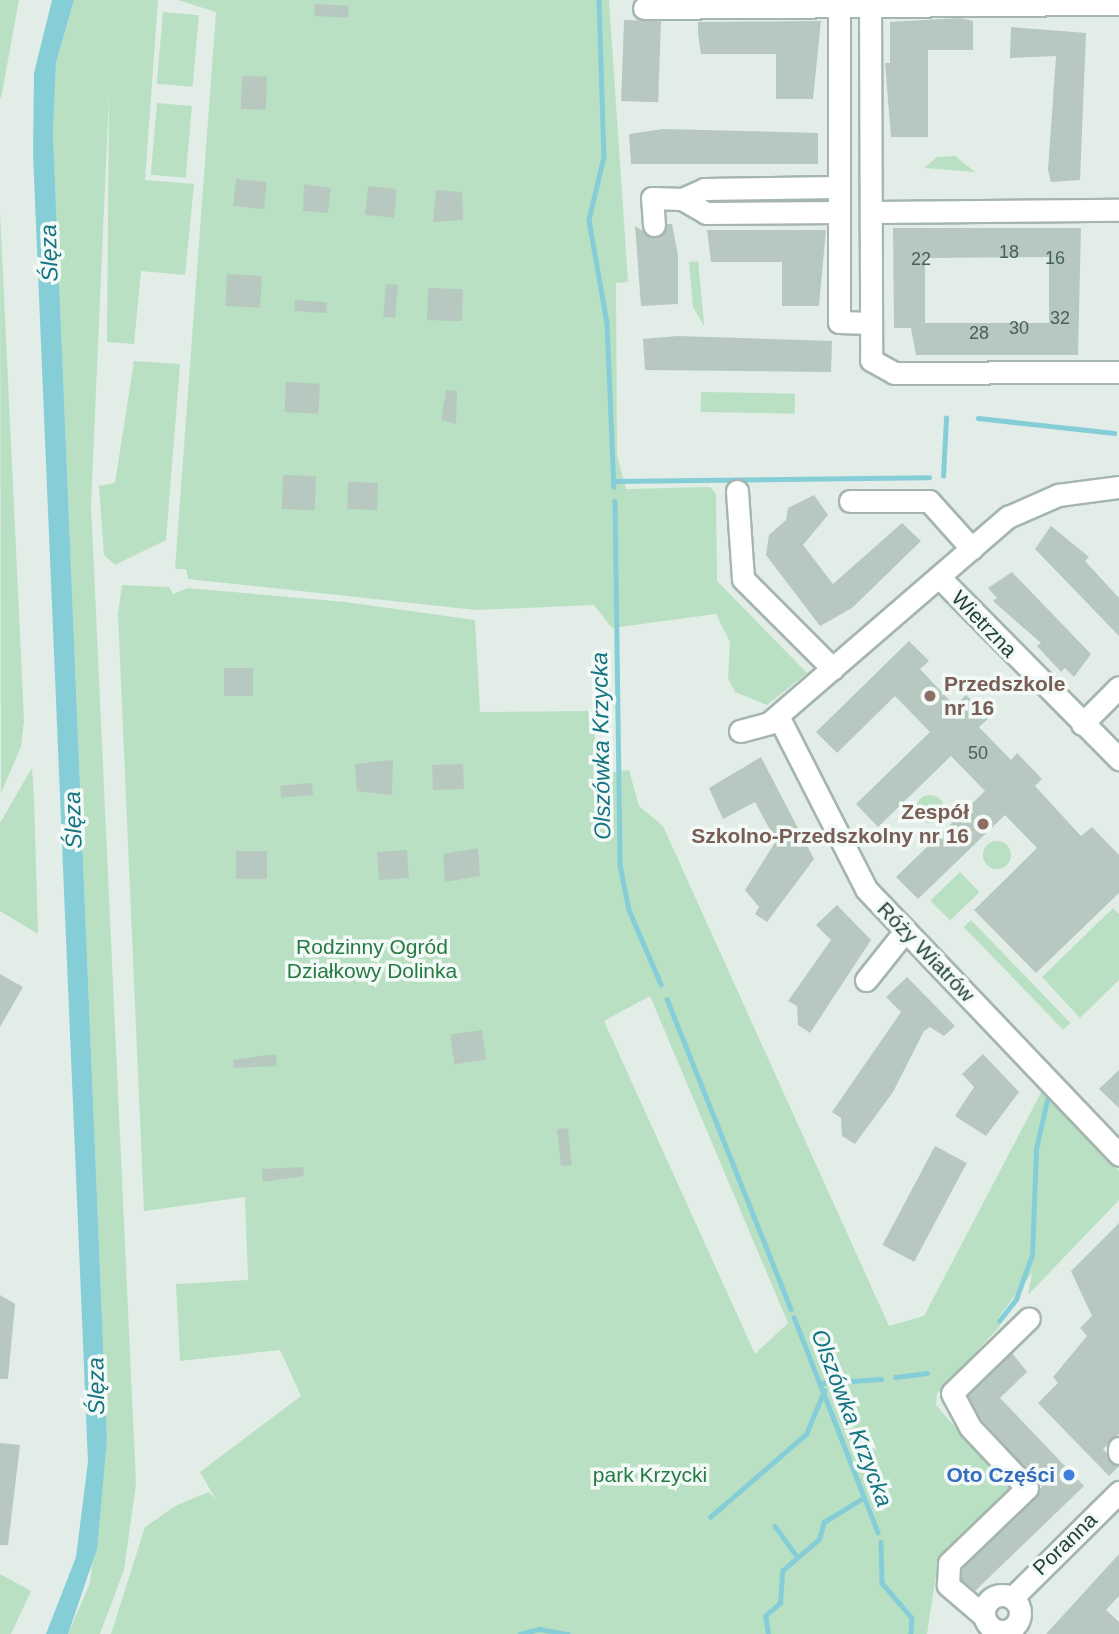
<!DOCTYPE html>
<meta charset="utf-8">
<style>
body{margin:0}
#map{position:relative;width:1119px;height:1634px;overflow:hidden;background:#e2ede8;font-family:Arial,sans-serif}
div>[style]{position:absolute}
.green>*{inset:0;background:#b9e0c2;transform-origin:0 0}
.round{border-radius:50%}
.water>*{inset:0;background:#86ced7}
.stream>*{height:4.5px;margin:-2.25px;padding:0 2.25px;transform-origin:2.25px;border-radius:2.25px;background:#86ced7}
.building>*{inset:0;background:#b7c8c0;transform-origin:0 0}
.roads{filter:drop-shadow(2px 0 #a4b6af) drop-shadow(-2px 0 #a4b6af) drop-shadow(0 2px #a4b6af) drop-shadow(0 -2px #a4b6af)}
.minor>*{height:21px;margin:-10.5px;padding:0 10.5px;transform-origin:10.5px;border-radius:10.5px;background:#fff}
.minor>.ring{margin:-10.5px;padding:0;box-sizing:content-box;background:none;border:21px solid #fff;border-radius:50%}
.dots>*{width:19px;height:19px;translate:-50% -50%;box-sizing:border-box;border:4px solid #f3f9f6;border-radius:50%}
span{translate:-50% -50%;white-space:nowrap;text-align:center;line-height:1.15;-webkit-text-stroke:7px #f3f9f6;paint-order:stroke}
.number-label{font-size:18px;color:#466258}
.number-label span{-webkit-text-stroke-width:0}
.street-label{font-size:21px;color:#204036}
.education-label{font-size:21px;color:#785e54;font-weight:700}
.left{translate:0 -50%;text-align:left}
.right{translate:-100% -50%;text-align:right}
.park-label{font-size:21px;color:#277a43}
.shop-label{font-size:21px;color:#366cbe;font-weight:700}
.water-label{font-size:23px;color:#157481;font-style:italic}
</style>
<div id="map">
<div class="green">
<div style="clip-path:polygon(0 0,19px 0,1px 98px,0 97px)"></div>
<div style="clip-path:polygon(74px 0,158px 0,145px 180px,194px 184px,185px 275px,141px 271px,134px 344px,107px 342px,109px 95px,91px 505px,136px 1484px,124px 1570px,100px 1634px,68px 1634px,90px 1583px,107px 1440px,53px 133px,56px 63px)"></div>
<div style="clip-path:polygon(178px 0,609px 0,628px 282px,616px 283px,617px 455px,626px 489px,710px 487px,716px 494px,717px 581px,807px 673px,767px 705px,735px 692px,728px 678px,730px 642px,716px 614px,612px 628px,594px 605px,476px 610px,188px 579px,186px 569px,175px 569px,216px 12px)"></div>
<div style="left:163px;top:12px;width:36px;height:72px;rotate:5deg"></div>
<div style="left:157px;top:103px;width:35px;height:72px;rotate:5deg"></div>
<div style="clip-path:polygon(955px 156px,975px 172px,924px 168px,937px 157px)"></div>
<div style="clip-path:polygon(0 211px,24px 720px,21px 747px,1px 793px)"></div>
<div style="clip-path:polygon(698px 261px,704px 322px,704px 326px,693px 307px,689px 262px)"></div>
<div style="clip-path:polygon(134px 361px,180px 364px,166px 540px,115px 565px,104px 555px,99px 486px,115px 483px)"></div>
<div style="left:701px;top:392px;width:94px;height:20px;rotate:1deg"></div>
<div style="clip-path:polygon(evenodd,122px 585px,169px 587px,173px 594px,188px 588px,345px 602px,475px 620px,480px 712px,594px 711px,596px 777px,602px 837px,598px 774px,629px 770px,639px 806px,663px 826px,889px 1326px,924px 1316px,1045px 1085px,1054px 1104px,1119px 1171px,1119px 1200px,1028px 1295px,1032px 1273px,998px 1318px,1000px 1326px,937px 1394px,936px 1405px,1010px 1490px,938px 1562px,927px 1634px,111px 1634px,145px 1527px,177px 1505px,209px 1492px,216px 1500px,200px 1472px,301px 1396px,280px 1350px,180px 1361px,176px 1284px,248px 1280px,245px 1197px,144px 1211px,118px 614px,122px 585px,650px 996px,788px 1323px,755px 1354px,604px 1021px,650px 996px)"></div>
<div style="clip-path:polygon(32px 768px,34px 798px,38px 934px,0 911px,0 823px)"></div>
<div class="round" style="left:916px;top:795px;width:28px;height:28px"></div>
<div class="round" style="left:983px;top:841px;width:28px;height:28px"></div>
<div style="left:960px;top:872px;width:28px;height:41px;rotate:46deg"></div>
<div style="clip-path:polygon(1113px 908px,1119px 914px,1119px 980px,1080px 1018px,1042px 977px)"></div>
<div style="left:971px;top:920px;width:143px;height:10px;rotate:46deg"></div>
<div style="clip-path:polygon(0 1574px,31px 1591px,11px 1634px,0 1634px)"></div>
</div>
<div class="water">
<div style="clip-path:polygon(52px 0,74px 0,56px 63px,53px 133px,107px 1440px,97px 1549px,68px 1634px,46px 1634px,76px 1557px,88px 1462px,33px 154px,34px 73px)"></div>
</div>
<div class="stream">
<div style="left:599px;top:0;width:157px;rotate:88.2deg"></div>
<div style="left:604px;top:157px;width:65px;rotate:103.4deg"></div>
<div style="left:589px;top:220px;width:105px;rotate:80.1deg"></div>
<div style="left:607px;top:323px;width:164px;rotate:87.6deg"></div>
<div style="left:978px;top:418px;width:137px;rotate:6.3deg"></div>
<div style="left:943px;top:476px;width:58px;rotate:-87deg"></div>
<div style="left:613px;top:481px;width:316px;rotate:-0.7deg"></div>
<div style="left:615px;top:501px;width:364px;rotate:89.2deg"></div>
<div style="left:620px;top:865px;width:46px;rotate:78.7deg"></div>
<div style="left:629px;top:910px;width:81px;rotate:66.6deg"></div>
<div style="left:667px;top:999px;width:334px;rotate:68.2deg"></div>
<div style="left:794px;top:1317px;width:231px;rotate:68.7deg"></div>
<div style="left:999px;top:1321px;width:28px;rotate:-52deg"></div>
<div style="left:1016px;top:1299px;width:47px;rotate:-70deg"></div>
<div style="left:1032px;top:1255px;width:106px;rotate:-87.8deg"></div>
<div style="left:1036px;top:1149px;width:50px;rotate:-77.3deg"></div>
<div style="left:895px;top:1377px;width:32px;rotate:-7deg"></div>
<div style="left:821px;top:1383px;width:60px;rotate:-3.8deg"></div>
<div style="left:710px;top:1517px;width:127px;rotate:-40.8deg"></div>
<div style="left:806px;top:1434px;width:47px;rotate:-67.3deg"></div>
<div style="left:775px;top:1526px;width:34px;rotate:54deg"></div>
<div style="left:881px;top:1542px;width:41px;rotate:88.6deg"></div>
<div style="left:882px;top:1583px;width:46px;rotate:49.4deg"></div>
<div style="left:912px;top:1618px;width:16px;rotate:94deg"></div>
<div style="left:520px;top:1634px;width:20px;rotate:-15deg"></div>
<div style="left:539px;top:1629px;width:29px;rotate:10deg"></div>
<div style="left:768px;top:1634px;width:18px;rotate:-99deg"></div>
<div style="left:765px;top:1616px;width:20px;rotate:-41deg"></div>
<div style="left:780px;top:1603px;width:32px;rotate:-86deg"></div>
<div style="left:782px;top:1571px;width:49px;rotate:-40.9deg"></div>
<div style="left:819px;top:1539px;width:18px;rotate:-74deg"></div>
<div style="left:824px;top:1522px;width:46px;rotate:-31.6deg"></div>
</div>
<div class="building">
<div style="left:315px;top:4px;width:34px;height:12px;rotate:3deg"></div>
<div style="clip-path:polygon(960px 18px,973px 21px,973px 50px,928px 50px,928px 137px,891px 137px,885px 63px,890px 63px,890px 22px)"></div>
<div style="left:624px;top:20px;width:37px;height:81px;rotate:2deg"></div>
<div style="clip-path:polygon(821px 21px,813px 99px,776px 99px,776px 54px,701px 54px,698px 34px,698px 22px)"></div>
<div style="clip-path:polygon(1011px 27px,1086px 33px,1080px 180px,1051px 182px,1048px 170px,1056px 56px,1010px 58px)"></div>
<div style="left:242px;top:76px;width:25px;height:33px;rotate:2deg"></div>
<div style="clip-path:polygon(663px 129px,818px 133px,818px 164px,631px 164px,629px 134px)"></div>
<div style="left:236px;top:179px;width:31px;height:27px;rotate:6deg"></div>
<div style="clip-path:polygon(304px 184px,331px 188px,328px 213px,303px 211px)"></div>
<div style="left:368px;top:186px;width:29px;height:29px;rotate:6deg"></div>
<div style="clip-path:polygon(436px 190px,462px 192px,463px 220px,433px 222px)"></div>
<div style="clip-path:polygon(667px 224px,672px 224px,678px 255px,678px 304px,641px 306px,635px 226px,654px 238px)"></div>
<div style="clip-path:polygon(evenodd,893px 228px,1081px 228px,1078px 355px,916px 355px,911px 328px,894px 328px,893px 228px,1049px 257px,1049px 323px,925px 323px,925px 258px,1049px 257px)"></div>
<div style="clip-path:polygon(707px 230px,826px 230px,819px 306px,782px 306px,782px 262px,711px 262px)"></div>
<div style="left:227px;top:274px;width:35px;height:32px;rotate:3deg"></div>
<div style="left:386px;top:284px;width:12px;height:33px;rotate:5deg"></div>
<div style="left:428px;top:288px;width:35px;height:32px;rotate:2deg"></div>
<div style="left:295px;top:300px;width:32px;height:11px;rotate:4deg"></div>
<div style="clip-path:polygon(677px 336px,832px 341px,831px 372px,645px 370px,643px 339px)"></div>
<div style="left:286px;top:382px;width:34px;height:30px;rotate:3deg"></div>
<div style="clip-path:polygon(446px 390px,457px 391px,456px 424px,441px 420px)"></div>
<div style="left:283px;top:475px;width:33px;height:34px;rotate:2deg"></div>
<div style="left:348px;top:482px;width:30px;height:27px;rotate:2deg"></div>
<div style="clip-path:polygon(814px 495px,828px 515px,803px 545px,833px 584px,902px 523px,921px 541px,852px 608px,820px 626px,766px 555px,769px 535px,786px 520px,788px 508px)"></div>
<div style="clip-path:polygon(1051px 526px,1089px 557px,1085px 561px,1119px 598px,1119px 636px,1035px 549px)"></div>
<div style="clip-path:polygon(1012px 572px,1091px 654px,1074px 677px,1065px 668px,1061px 672px,1037px 646px,1041px 643px,993px 601px,997px 598px,988px 588px)"></div>
<div style="clip-path:polygon(909px 641px,929px 661px,920px 669px,955px 706px,966px 695px,989px 718px,979px 727px,1011px 760px,1017px 753px,1042px 779px,1035px 786px,1081px 836px,1092px 827px,1119px 855px,1119px 893px,1036px 973px,974px 910px,1037px 848px,1005px 815px,918px 899px,896px 877px,985px 791px,951px 756px,878px 827px,856px 804px,930px 732px,895px 696px,837px 753px,816px 732px)"></div>
<div style="left:224px;top:668px;width:29px;height:28px"></div>
<div style="clip-path:polygon(761px 757px,814px 859px,767px 922px,755px 914px,759px 907px,745px 890px,776px 841px,755px 802px,723px 819px,709px 788px)"></div>
<div style="clip-path:polygon(393px 760px,392px 795px,357px 791px,355px 764px)"></div>
<div style="left:463px;top:764px;width:25px;height:31px;rotate:88deg"></div>
<div style="left:312px;top:783px;width:12px;height:32px;rotate:85deg"></div>
<div style="clip-path:polygon(478px 848px,480px 876px,445px 882px,443px 854px)"></div>
<div style="left:407px;top:850px;width:28px;height:30px;rotate:86deg"></div>
<div style="left:267px;top:851px;width:28px;height:31px;rotate:90deg"></div>
<div style="clip-path:polygon(837px 905px,871px 940px,810px 1033px,798px 1025px,797px 1006px,788px 1001px,831px 940px,816px 925px)"></div>
<div style="clip-path:polygon(0 974px,23px 987px,0 1027px)"></div>
<div style="clip-path:polygon(907px 977px,955px 1026px,944px 1036px,930px 1027px,924px 1031px,893px 1092px,855px 1144px,842px 1136px,841px 1118px,832px 1112px,901px 1012px,886px 997px)"></div>
<div style="left:482px;top:1030px;width:30px;height:32px;rotate:82deg"></div>
<div style="clip-path:polygon(276px 1054px,277px 1066px,234px 1068px,233px 1060px)"></div>
<div style="clip-path:polygon(983px 1054px,1019px 1092px,986px 1136px,955px 1116px,974px 1087px,962px 1074px)"></div>
<div style="clip-path:polygon(1119px 1070px,1119px 1108px,1099px 1089px)"></div>
<div style="left:568px;top:1128px;width:37px;height:11px;rotate:84deg"></div>
<div style="left:935px;top:1146px;width:36px;height:112px;rotate:28deg"></div>
<div style="clip-path:polygon(303px 1167px,304px 1176px,263px 1182px,262px 1169px)"></div>
<div style="clip-path:polygon(1119px 1223px,1119px 1434px,1103px 1449px,1119px 1466px,1109px 1476px,1038px 1403px,1058px 1383px,1053px 1377px,1087px 1336px,1080px 1328px,1092px 1316px,1071px 1271px)"></div>
<div style="clip-path:polygon(0 1295px,15px 1304px,8px 1379px,0 1379px)"></div>
<div style="clip-path:polygon(1012px 1353px,1027px 1372px,1000px 1398px,1084px 1486px,975px 1591px,961px 1579px,962px 1569px,1042px 1487px,980px 1418px,968px 1396px)"></div>
<div style="clip-path:polygon(0 1443px,20px 1445px,8px 1545px,0 1545px)"></div>
<div style="clip-path:polygon(1119px 1554px,1119px 1596px,1106px 1610px,1119px 1622px,1119px 1634px,1046px 1634px)"></div>
</div>
<div class="roads">
<div class="minor">
<div style="left:839px;top:4px;width:318px;rotate:90deg"></div>
<div style="left:839px;top:322px;width:32px;rotate:2deg"></div>
<div style="left:870px;top:4px;width:356px;rotate:89.8deg"></div>
<div style="left:871px;top:360px;width:26px;rotate:29deg"></div>
<div style="left:894px;top:373px;width:225px;rotate:-0.3deg"></div>
<div style="left:644px;top:8px;width:475px;rotate:-0.5deg"></div>
<div style="left:682px;top:199px;width:28px;rotate:30deg"></div>
<div style="left:706px;top:213px;width:132px;rotate:-0.4deg"></div>
<div style="left:872px;top:212px;width:247px;rotate:-0.5deg"></div>
<div style="left:654px;top:225px;width:27px;rotate:-94deg"></div>
<div style="left:652px;top:198px;width:30px;rotate:2deg"></div>
<div style="left:682px;top:199px;width:24px;rotate:-24deg"></div>
<div style="left:704px;top:189px;width:134px;rotate:-0.9deg"></div>
<div style="left:737px;top:491px;width:88px;rotate:86.1deg"></div>
<div style="left:743px;top:579px;width:127px;rotate:45deg"></div>
<div style="left:850px;top:501px;width:79px"></div>
<div style="left:929px;top:501px;width:64px;rotate:48.1deg"></div>
<div style="left:940px;top:578px;width:255px;rotate:45.3deg"></div>
<div style="left:778px;top:716px;width:194px;rotate:63deg"></div>
<div style="left:866px;top:889px;width:367px;rotate:46.4deg"></div>
<div style="left:1082px;top:724px;width:52px;rotate:-45deg"></div>
<div style="left:740px;top:731px;width:30px;rotate:-15deg"></div>
<div style="left:769px;top:723px;width:316px;rotate:-40.8deg"></div>
<div style="left:1008px;top:517px;width:55px;rotate:-23.7deg"></div>
<div style="left:1058px;top:495px;width:62px;rotate:-7.5deg"></div>
<div style="left:866px;top:980px;width:63px;rotate:-51.5deg"></div>
<div style="left:1119px;top:1448px;width:5px;rotate:90deg"></div>
<div class="ring" style="left:984px;top:1595px;width:15px;height:15px"></div>
<div style="left:1012px;top:1598px;width:151px;rotate:-44.7deg"></div>
<div style="left:984px;top:1616px;width:48px;rotate:-139.3deg"></div>
<div style="left:948px;top:1585px;width:22px;rotate:-87deg"></div>
<div style="left:949px;top:1563px;width:108px;rotate:-43.9deg"></div>
<div style="left:1027px;top:1488px;width:83px;rotate:-133.1deg"></div>
<div style="left:970px;top:1427px;width:38px;rotate:-118deg"></div>
<div style="left:952px;top:1393px;width:107px;rotate:-44.2deg"></div>
</div>
</div>
<div class="dots">
<div style="left:930px;top:696px;background:#8d6e63"></div>
<div style="left:983px;top:824px;background:#8d6e63"></div>
<div style="left:1069px;top:1475px;background:#3f7fe0"></div>
</div>
<div class="number-label">
<span style="left:1009px;top:252px">18</span>
<span style="left:1055px;top:258px">16</span>
<span style="left:921px;top:259px">22</span>
<span style="left:1060px;top:318px">32</span>
<span style="left:1019px;top:328px">30</span>
<span style="left:979px;top:333px">28</span>
<span style="left:978px;top:753px">50</span>
</div>
<div class="street-label">
<span style="left:984px;top:624px;rotate:46deg">Wietrzna</span>
<span style="left:926px;top:952px;rotate:46deg">Róży Wiatrów</span>
<span style="left:1065px;top:1544px;rotate:-44deg">Poranna</span>
</div>
<div class="education-label">
<span class="left" style="left:944px;top:696px">Przedszkole<br>nr 16</span>
<span class="right" style="left:969px;top:824px">Zespół<br>Szkolno-Przedszkolny nr 16</span>
</div>
<div class="park-label">
<span style="left:372px;top:959px">Rodzinny Ogród<br>Działkowy Dolinka</span>
<span style="left:650px;top:1475px">park Krzycki</span>
</div>
<div class="shop-label">
<span class="right" style="left:1055px;top:1475px">Oto Części</span>
</div>
<div class="water-label">
<span style="left:49px;top:253px;rotate:-92deg">Ślęza</span>
<span style="left:601px;top:746px;rotate:-91deg">Olszówka Krzycka</span>
<span style="left:73px;top:820px;rotate:-92deg">Ślęza</span>
<span style="left:96px;top:1386px;rotate:-91deg">Ślęza</span>
<span style="left:852px;top:1418px;rotate:69deg">Olszówka Krzycka</span>
</div>
</div>
